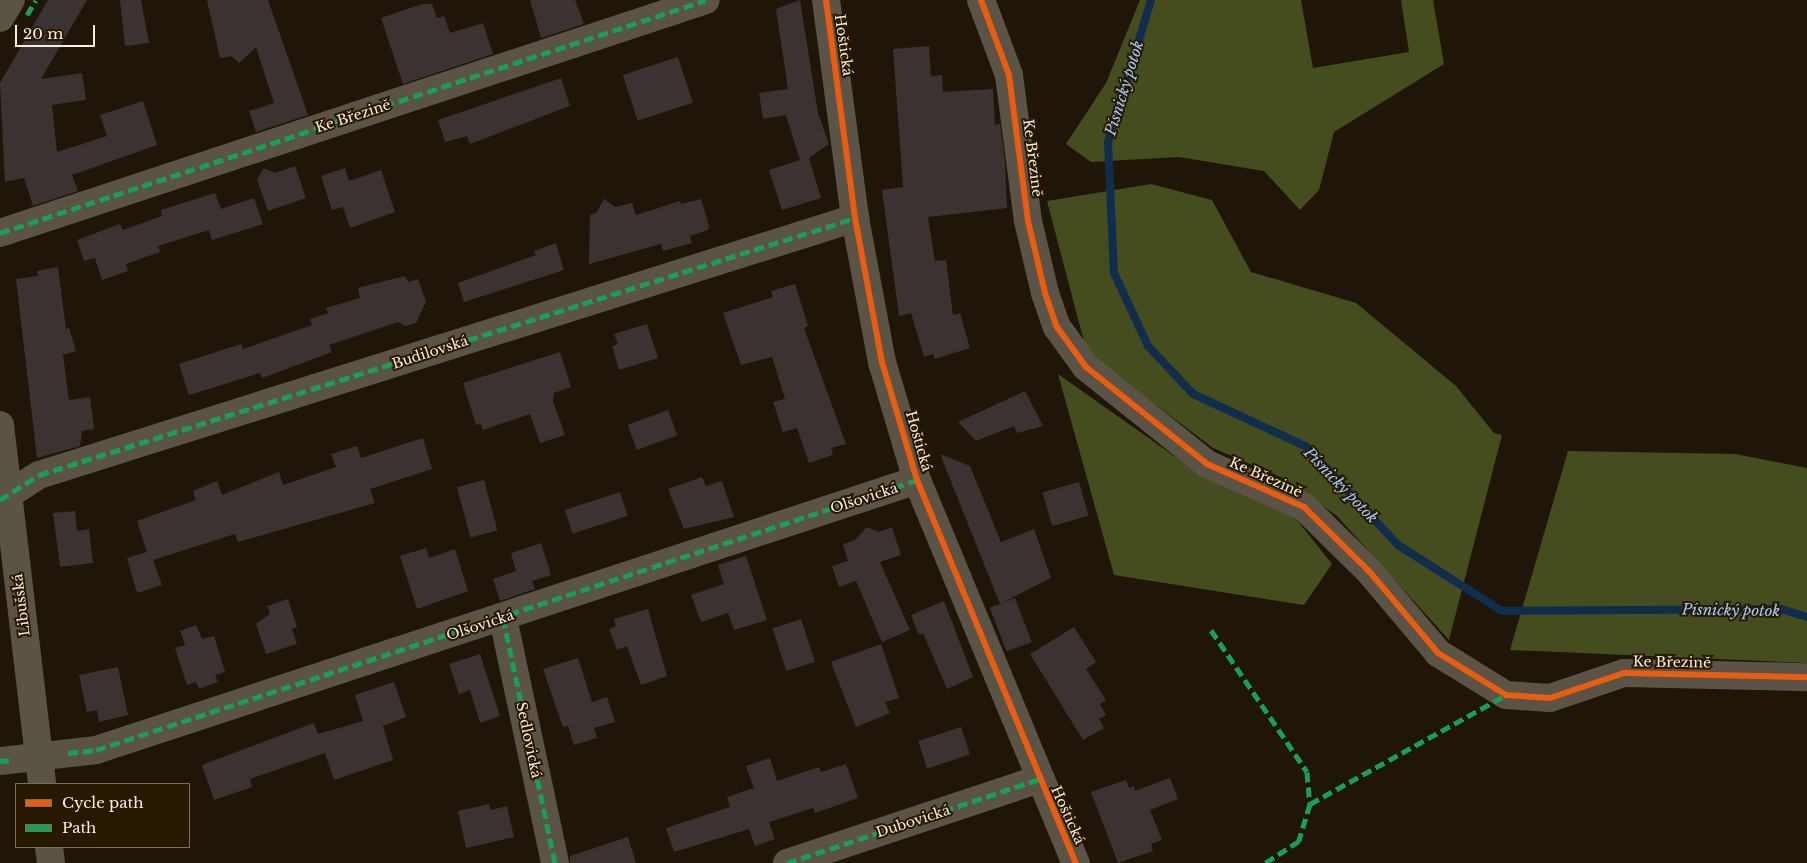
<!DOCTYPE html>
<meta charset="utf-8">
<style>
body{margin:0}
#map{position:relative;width:1807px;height:863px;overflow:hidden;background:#1f1609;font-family:"Libre Baskerville",serif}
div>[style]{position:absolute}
.forest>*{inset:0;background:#454c1e}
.stream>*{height:8px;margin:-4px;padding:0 4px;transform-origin:4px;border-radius:4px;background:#102d4c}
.building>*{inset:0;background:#3b3331;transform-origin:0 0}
.minor>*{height:28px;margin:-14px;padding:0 14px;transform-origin:14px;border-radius:14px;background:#5a5346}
.quiet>*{height:5px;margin-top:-2.5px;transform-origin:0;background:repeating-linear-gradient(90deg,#1a9f57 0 10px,transparent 0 15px)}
.cycleway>*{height:6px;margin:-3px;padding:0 3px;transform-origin:3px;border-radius:3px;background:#e95d12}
span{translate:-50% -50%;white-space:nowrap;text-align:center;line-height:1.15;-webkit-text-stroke:4px #281800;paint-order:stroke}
.street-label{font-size:14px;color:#f8edde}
.water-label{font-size:15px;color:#a1ccfe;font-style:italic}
.legend{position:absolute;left:15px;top:783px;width:175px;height:65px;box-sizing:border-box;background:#281800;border:1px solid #7b6d59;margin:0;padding:6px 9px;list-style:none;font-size:15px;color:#f8edde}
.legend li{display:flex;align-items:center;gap:10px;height:25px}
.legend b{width:25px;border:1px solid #7b6d59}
.scale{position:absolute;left:15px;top:25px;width:80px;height:22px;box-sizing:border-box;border:2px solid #f8edde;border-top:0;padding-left:6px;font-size:15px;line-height:18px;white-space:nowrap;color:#f8edde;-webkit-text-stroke:4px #281800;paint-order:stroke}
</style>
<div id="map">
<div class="forest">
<div style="clip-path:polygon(1140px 0,1301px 0,1313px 68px,1409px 52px,1401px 0,1433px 0,1444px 64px,1334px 132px,1319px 190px,1300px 210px,1264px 171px,1179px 157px,1091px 162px,1066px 144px,1106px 83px)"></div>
<div style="clip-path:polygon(1151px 184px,1212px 200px,1251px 272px,1356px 303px,1456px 386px,1494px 433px,1502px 435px,1449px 640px,1337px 516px,1285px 479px,1213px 448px,1087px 353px,1047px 201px)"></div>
<div style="clip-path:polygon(1058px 374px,1194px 470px,1293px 515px,1332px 564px,1304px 605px,1114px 575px)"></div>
<div style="clip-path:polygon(1568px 451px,1735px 454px,1807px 468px,1807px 663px,1510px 650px)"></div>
</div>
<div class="stream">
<div style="left:1151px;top:0;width:148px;rotate:106.8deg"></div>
<div style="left:1108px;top:142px;width:131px;rotate:87.4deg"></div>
<div style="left:1114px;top:273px;width:81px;rotate:65deg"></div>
<div style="left:1148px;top:346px;width:66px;rotate:46.8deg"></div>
<div style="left:1193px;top:394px;width:126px;rotate:24.9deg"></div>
<div style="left:1307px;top:447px;width:134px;rotate:47.1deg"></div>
<div style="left:1398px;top:545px;width:123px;rotate:32.4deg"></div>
<div style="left:1502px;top:611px;width:279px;rotate:-0.4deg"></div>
<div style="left:1781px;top:609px;width:27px;rotate:17deg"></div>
</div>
<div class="building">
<div style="clip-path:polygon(48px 0,87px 0,41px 79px,82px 73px,86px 100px,52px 105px,57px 152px,107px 136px,100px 115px,143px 101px,157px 145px,72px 175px,78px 191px,33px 206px,24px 178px,5px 182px,0 83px)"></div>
<div style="clip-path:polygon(120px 0,141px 0,149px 43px,125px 46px)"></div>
<div style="clip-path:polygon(207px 0,268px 0,308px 115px,256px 132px,249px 111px,274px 103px,256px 47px,239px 63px,232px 56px,220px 58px)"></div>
<div style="clip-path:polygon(530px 0,575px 0,584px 24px,541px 38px)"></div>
<div style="clip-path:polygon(800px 0,818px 113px,829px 144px,809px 158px,821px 198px,782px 210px,769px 170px,800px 160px,786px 115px,763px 119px,759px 93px,788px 89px,776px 9px)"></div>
<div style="clip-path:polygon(422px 4px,432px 4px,437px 18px,444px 16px,450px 33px,483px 23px,493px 54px,403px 84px,381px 18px)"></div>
<div style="clip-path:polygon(929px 46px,931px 76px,942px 75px,943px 92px,993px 89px,995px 125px,1000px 124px,1005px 162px,1007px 208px,928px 217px,935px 261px,946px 260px,953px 315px,960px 313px,970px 348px,935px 359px,933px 354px,924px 357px,911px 313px,899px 316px,882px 190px,903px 187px,893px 49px)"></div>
<div style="left:678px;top:57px;width:48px;height:58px;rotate:72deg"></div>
<div style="clip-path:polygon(561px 78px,570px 106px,470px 144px,467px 136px,445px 142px,438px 120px)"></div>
<div style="clip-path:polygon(295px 166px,306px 198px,268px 211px,257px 180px,264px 168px,275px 173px)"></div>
<div style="clip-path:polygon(345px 168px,349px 181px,381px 170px,395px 212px,350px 228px,343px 207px,332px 210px,321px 176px)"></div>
<div style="clip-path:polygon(215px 193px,221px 209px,254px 198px,263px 224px,212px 240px,209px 230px,158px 246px,160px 252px,126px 264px,128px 271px,102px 280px,95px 258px,84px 261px,77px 240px,120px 224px,123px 230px,162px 216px,161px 210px)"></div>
<div style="clip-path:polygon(604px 199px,615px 207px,632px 203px,636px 215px,680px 201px,681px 204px,701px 199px,709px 226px,708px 230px,690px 236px,692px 243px,663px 251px,661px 244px,589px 264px,590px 215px,596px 213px)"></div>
<div style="clip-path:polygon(556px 243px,564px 270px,464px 302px,458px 283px,536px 255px,534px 251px)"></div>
<div style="clip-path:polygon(58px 267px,66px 329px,69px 328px,76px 351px,63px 355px,69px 400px,90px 397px,94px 429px,82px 431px,80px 446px,37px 458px,16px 279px,38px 276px,37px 271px)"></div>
<div style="clip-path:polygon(405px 276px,408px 282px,418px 279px,426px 302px,416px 323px,405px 326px,398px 322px,329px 345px,332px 352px,262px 378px,260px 373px,189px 395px,179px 364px,241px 344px,243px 349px,312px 325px,310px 319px,328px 313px,326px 308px,360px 298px,358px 288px)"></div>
<div style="clip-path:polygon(795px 284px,808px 326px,804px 328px,846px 444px,831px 448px,833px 455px,809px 463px,797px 428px,783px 432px,773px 402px,785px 399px,772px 357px,741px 365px,723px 313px,773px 297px,771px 291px)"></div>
<div style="clip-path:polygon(647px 324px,658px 358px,619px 370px,612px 346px,618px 344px,614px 334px)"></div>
<div style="clip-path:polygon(560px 352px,571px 387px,554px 393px,553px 401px,565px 435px,540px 443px,530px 414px,483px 430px,481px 424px,476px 425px,463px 383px)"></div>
<div style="clip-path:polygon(1025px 391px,1043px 426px,1017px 433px,1014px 426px,976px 441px,958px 422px)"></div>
<div style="left:668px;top:410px;width:27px;height:43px;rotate:70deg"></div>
<div style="clip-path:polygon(423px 438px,432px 469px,370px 489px,375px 503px,238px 542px,235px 534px,153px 560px,162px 585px,137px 593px,127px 558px,147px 552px,137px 521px,196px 500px,193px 491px,217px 481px,222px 495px,279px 472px,283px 485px,336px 467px,331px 454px,357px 446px,361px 458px)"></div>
<div style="clip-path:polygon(940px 454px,970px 466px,1001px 542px,1034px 529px,1051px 578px,1000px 604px)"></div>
<div style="clip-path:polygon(702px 477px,706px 486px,722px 481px,734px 517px,684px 529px,668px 489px)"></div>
<div style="left:484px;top:480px;width:52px;height:28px;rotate:75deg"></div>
<div style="left:1079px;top:482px;width:35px;height:38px;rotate:74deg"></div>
<div style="left:620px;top:492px;width:25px;height:58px;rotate:72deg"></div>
<div style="clip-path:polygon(75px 511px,77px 531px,89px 529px,93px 563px,60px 567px,53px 513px)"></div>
<div style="clip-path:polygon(867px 527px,879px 532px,892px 527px,901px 555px,880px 562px,910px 630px,882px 642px,856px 581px,839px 587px,832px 566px,848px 561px,843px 544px,855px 540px)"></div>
<div style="clip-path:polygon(541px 543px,551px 575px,532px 581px,535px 589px,500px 601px,493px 579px,516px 571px,511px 553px)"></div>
<div style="clip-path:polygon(426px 548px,429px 558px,455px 549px,468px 591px,417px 609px,400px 556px)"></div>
<div style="clip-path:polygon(746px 556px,767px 620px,734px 630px,728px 613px,701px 622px,691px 595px,724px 584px,718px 565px)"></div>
<div style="left:1015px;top:598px;width:47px;height:27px;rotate:69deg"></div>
<div style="clip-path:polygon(288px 599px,297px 627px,292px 629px,297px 644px,266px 654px,256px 624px,270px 614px,267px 606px)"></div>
<div style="clip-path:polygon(944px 601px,973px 677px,947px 689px,923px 633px,919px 635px,911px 615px)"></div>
<div style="clip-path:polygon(648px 609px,667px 676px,641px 685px,627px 646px,617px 650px,609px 629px,616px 626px,614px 619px)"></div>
<div style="left:801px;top:619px;width:45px;height:30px;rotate:72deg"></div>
<div style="clip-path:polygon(196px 625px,202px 639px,214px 636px,225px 672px,215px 675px,218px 682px,199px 689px,196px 682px,187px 685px,175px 648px,185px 645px,180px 631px)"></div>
<div style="clip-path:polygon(1074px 627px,1096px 662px,1086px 669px,1106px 700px,1100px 704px,1106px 715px,1099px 719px,1104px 728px,1083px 740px,1030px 654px)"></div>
<div style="clip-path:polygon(881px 644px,899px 698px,885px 702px,890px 713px,856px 727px,831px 662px)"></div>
<div style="clip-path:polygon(480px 654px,500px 716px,480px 723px,470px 690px,459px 694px,449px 664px)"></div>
<div style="clip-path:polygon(578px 658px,592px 702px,607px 697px,615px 722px,594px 728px,597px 738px,574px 745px,568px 726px,563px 727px,543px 669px)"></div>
<div style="clip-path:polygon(118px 667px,128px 715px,99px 722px,97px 710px,87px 712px,79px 675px)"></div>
<div style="clip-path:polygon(394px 682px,406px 717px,383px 726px,393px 760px,334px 780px,325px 753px,250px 779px,252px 787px,214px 800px,202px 765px,314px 723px,318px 734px,363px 721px,355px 695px)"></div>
<div style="left:961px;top:727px;width:29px;height:45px;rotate:72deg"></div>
<div style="clip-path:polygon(770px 758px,777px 781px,819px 767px,821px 772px,846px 764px,858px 798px,815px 813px,813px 808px,769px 822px,775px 839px,755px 846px,749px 829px,674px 852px,666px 828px,730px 807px,727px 797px,754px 788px,746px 766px)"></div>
<div style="clip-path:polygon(1170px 778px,1178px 799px,1150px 810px,1162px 840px,1151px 844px,1153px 851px,1118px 863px,1091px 792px,1126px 780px,1129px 788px,1134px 786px,1135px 791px)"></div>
<div style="clip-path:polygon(489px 804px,491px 810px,507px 806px,514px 837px,466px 848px,458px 811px)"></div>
<div style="clip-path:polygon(628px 837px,636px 863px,570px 863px,570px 856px)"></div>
</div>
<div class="minor">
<div style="left:826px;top:0;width:220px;rotate:82.4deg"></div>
<div style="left:855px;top:218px;width:147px;rotate:79.4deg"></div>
<div style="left:882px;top:362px;width:123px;rotate:73.5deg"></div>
<div style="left:917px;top:480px;width:415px;rotate:67.5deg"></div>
<div style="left:981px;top:0;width:80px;rotate:69.5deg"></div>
<div style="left:1009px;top:75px;width:147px;rotate:82.6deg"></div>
<div style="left:1028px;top:221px;width:74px;rotate:76.7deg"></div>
<div style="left:1045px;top:293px;width:36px;rotate:71deg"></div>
<div style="left:1057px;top:327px;width:49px;rotate:54.1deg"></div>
<div style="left:1086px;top:367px;width:155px;rotate:38.7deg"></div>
<div style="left:1207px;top:464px;width:106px;rotate:23.9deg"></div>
<div style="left:1304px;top:507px;width:91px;rotate:44.6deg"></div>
<div style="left:1369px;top:571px;width:107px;rotate:49.9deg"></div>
<div style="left:1438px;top:653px;width:80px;rotate:31.7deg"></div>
<div style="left:1506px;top:695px;width:44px;rotate:3.9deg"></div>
<div style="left:1550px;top:698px;width:78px;rotate:-18.7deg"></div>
<div style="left:1624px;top:673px;width:183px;rotate:1.3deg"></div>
<div style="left:0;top:18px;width:21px;rotate:-59deg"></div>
<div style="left:0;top:233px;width:743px;rotate:-18.26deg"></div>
<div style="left:0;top:425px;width:361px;rotate:83.3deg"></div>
<div style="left:0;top:500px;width:46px;rotate:-32.7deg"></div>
<div style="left:39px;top:475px;width:856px;rotate:-17.48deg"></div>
<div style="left:503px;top:618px;width:250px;rotate:78deg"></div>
<div style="left:0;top:761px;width:97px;rotate:-6.5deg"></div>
<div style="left:96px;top:750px;width:864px;rotate:-18.2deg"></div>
<div style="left:49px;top:847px;width:16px;rotate:83deg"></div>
<div style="left:787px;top:863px;width:266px;rotate:-18.4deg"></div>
</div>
<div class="quiet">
<div style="left:27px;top:15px;width:17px;rotate:-59deg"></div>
<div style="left:0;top:233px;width:743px;rotate:-18.26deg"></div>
<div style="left:0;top:500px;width:46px;rotate:-32.7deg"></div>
<div style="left:39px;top:475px;width:856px;rotate:-17.48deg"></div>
<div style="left:503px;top:618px;width:250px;rotate:78deg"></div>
<div style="left:1211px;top:630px;width:171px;rotate:55.9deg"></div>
<div style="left:1307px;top:772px;width:32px;rotate:85deg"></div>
<div style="left:1310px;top:804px;width:39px;rotate:107deg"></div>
<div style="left:1299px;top:841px;width:40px;rotate:147.1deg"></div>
<div style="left:68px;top:753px;width:28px;rotate:-6deg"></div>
<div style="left:96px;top:750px;width:864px;rotate:-18.2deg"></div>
<div style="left:0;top:761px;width:9px;rotate:-6deg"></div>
<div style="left:1310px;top:804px;width:224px;rotate:-29.1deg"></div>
<div style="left:787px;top:863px;width:266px;rotate:-18.4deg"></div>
</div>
<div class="cycleway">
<div style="left:826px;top:0;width:220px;rotate:82.4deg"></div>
<div style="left:855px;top:218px;width:147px;rotate:79.4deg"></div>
<div style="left:882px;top:362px;width:123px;rotate:73.5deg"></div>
<div style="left:917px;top:480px;width:415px;rotate:67.5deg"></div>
<div style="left:981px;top:0;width:80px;rotate:69.5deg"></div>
<div style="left:1009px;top:75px;width:147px;rotate:82.6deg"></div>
<div style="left:1028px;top:221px;width:74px;rotate:76.7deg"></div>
<div style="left:1045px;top:293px;width:36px;rotate:71deg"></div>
<div style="left:1057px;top:327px;width:49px;rotate:54.1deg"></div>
<div style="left:1086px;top:367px;width:155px;rotate:38.7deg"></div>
<div style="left:1207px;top:464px;width:106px;rotate:23.9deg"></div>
<div style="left:1304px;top:507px;width:91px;rotate:44.6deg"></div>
<div style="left:1369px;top:571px;width:107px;rotate:49.9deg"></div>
<div style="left:1438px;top:653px;width:80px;rotate:31.7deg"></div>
<div style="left:1506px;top:695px;width:44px;rotate:3.9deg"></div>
<div style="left:1550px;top:698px;width:78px;rotate:-18.7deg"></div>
<div style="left:1624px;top:673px;width:183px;rotate:1.3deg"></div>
</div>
<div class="street-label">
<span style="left:844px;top:45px;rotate:82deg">Hoštická</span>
<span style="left:353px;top:116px;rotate:-18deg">Ke Březině</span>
<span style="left:1033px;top:158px;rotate:83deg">Ke Březině</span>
<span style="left:430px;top:352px;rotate:-18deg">Budilovská</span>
<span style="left:919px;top:441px;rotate:74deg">Hoštická</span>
<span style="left:1266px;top:477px;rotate:24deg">Ke Březině</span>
<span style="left:864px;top:498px;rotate:-18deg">Olšovická</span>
<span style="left:21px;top:605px;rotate:-97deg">Libušská</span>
<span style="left:480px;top:625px;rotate:-18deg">Olšovická</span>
<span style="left:1672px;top:662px;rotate:1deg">Ke Březině</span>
<span style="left:529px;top:740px;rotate:78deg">Sedlovická</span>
<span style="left:1068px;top:815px;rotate:66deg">Hoštická</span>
<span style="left:913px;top:821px;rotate:-18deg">Dubovická</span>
</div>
<div class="water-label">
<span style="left:1124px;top:88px;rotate:-73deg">Písnický potok</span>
<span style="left:1341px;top:485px;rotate:46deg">Písnický potok</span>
<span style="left:1731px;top:610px;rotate:1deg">Písnický potok</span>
</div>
<ul class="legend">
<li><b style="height:6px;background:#e95d12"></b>Cycle path</li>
<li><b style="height:6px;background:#1a9f57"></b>Path</li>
</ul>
<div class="scale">20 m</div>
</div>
